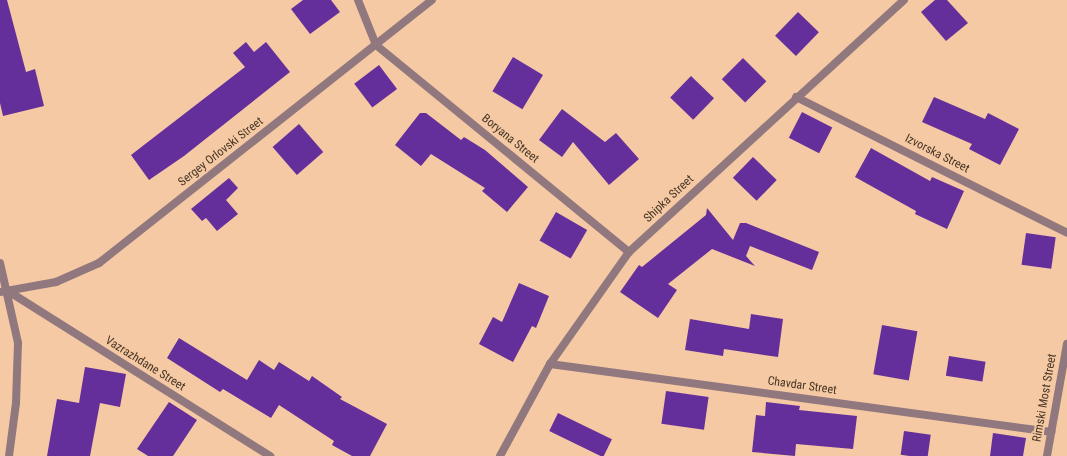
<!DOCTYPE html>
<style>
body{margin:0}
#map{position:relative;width:1067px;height:456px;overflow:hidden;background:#f5c9a3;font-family:"Roboto Condensed",sans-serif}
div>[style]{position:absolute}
.building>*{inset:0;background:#652f9b;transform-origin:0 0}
.street>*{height:8px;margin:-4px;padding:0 4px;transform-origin:4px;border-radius:4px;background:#91787e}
span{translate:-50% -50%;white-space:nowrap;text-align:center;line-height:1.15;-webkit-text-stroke:4px #f5c9a3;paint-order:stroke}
.street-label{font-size:12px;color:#463525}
</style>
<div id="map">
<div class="building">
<div style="clip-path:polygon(0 0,7px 0,26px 72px,35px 69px,44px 106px,3px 116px,0 103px)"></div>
<div style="clip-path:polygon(303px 0,331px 0,340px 12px,310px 34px,291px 9px)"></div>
<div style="clip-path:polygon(935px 0,947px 0,968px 23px,946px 41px,921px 12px)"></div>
<div style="left:798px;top:12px;width:29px;height:33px;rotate:44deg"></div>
<div style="clip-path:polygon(246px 42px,254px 52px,266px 42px,290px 72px,184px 156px,149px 180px,131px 155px,245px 67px,233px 53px)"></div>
<div style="left:513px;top:57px;width:35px;height:40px;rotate:31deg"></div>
<div style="left:743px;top:58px;width:33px;height:30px;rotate:45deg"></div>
<div style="left:379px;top:65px;width:30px;height:31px;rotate:53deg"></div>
<div style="left:691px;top:76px;width:32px;height:30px;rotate:44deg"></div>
<div style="clip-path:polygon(934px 97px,985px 119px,988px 113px,1019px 129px,1000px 165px,969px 149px,972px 144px,922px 122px)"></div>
<div style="clip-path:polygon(562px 109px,605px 142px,616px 133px,639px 159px,609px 185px,573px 142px,562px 157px,539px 140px)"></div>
<div style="left:802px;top:112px;width:34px;height:29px;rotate:27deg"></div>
<div style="clip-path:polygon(420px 113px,426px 113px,461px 140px,464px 137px,485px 150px,528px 187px,507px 212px,482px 191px,485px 188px,431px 154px,421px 166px,395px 145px)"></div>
<div style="left:299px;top:124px;width:37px;height:35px;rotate:49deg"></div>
<div style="clip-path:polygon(871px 148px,930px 181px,932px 177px,964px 191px,947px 229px,915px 214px,916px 211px,855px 177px)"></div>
<div style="left:753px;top:157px;width:33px;height:29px;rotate:44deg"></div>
<div style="clip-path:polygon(229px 178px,238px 188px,226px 200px,238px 214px,217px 231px,206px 218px,202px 221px,191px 209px)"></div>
<div style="clip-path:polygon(707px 208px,733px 240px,740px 223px,746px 223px,819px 252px,812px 270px,750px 246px,746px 256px,755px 266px,712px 249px,668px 284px,677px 290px,658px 318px,620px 292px,639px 265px,642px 267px,706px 215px)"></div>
<div style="left:556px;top:212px;width:36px;height:33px;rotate:30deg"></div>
<div style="left:1026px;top:233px;width:30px;height:32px;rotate:8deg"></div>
<div style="clip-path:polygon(519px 283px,549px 296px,536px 328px,532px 326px,513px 362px,479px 344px,493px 317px,502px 322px)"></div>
<div style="clip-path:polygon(751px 314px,783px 319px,778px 357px,724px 349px,723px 356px,685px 350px,690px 319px,749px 329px)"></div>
<div style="left:882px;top:325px;width:36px;height:50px;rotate:10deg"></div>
<div style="clip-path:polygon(179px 338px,247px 380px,259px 360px,274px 370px,279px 362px,309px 381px,312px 376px,342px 397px,340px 399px,387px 424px,370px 456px,352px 456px,332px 445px,334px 441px,279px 405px,271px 418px,223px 389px,220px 392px,167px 358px)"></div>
<div style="left:949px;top:356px;width:37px;height:20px;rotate:9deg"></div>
<div style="clip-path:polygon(85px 367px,126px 374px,120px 407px,100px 403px,90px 456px,47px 456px,57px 399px,79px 403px)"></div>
<div style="left:666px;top:391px;width:43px;height:33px;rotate:8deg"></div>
<div style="clip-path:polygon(169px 402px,197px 420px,173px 456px,148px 456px,137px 449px)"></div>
<div style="clip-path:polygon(766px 402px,800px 406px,799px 410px,857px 416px,853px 449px,796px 444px,795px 456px,752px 452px,756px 415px,765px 416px)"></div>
<div style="left:558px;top:413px;width:60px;height:20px;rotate:26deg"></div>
<div style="left:904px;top:431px;width:27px;height:24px;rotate:8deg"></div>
<div style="clip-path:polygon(993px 433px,1026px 438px,1023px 456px,990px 456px)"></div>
</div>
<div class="street">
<div style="left:358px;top:0;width:48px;rotate:68.2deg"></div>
<div style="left:376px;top:45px;width:327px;rotate:39.3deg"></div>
<div style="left:796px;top:97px;width:303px;rotate:26.6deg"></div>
<div style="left:0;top:263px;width:82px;rotate:77.3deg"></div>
<div style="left:18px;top:343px;width:60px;rotate:91.9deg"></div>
<div style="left:16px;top:403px;width:53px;rotate:97.5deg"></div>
<div style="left:8px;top:291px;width:310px;rotate:32.2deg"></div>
<div style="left:0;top:292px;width:57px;rotate:-10.1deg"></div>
<div style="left:56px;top:282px;width:47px;rotate:-23.8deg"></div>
<div style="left:99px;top:263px;width:424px;rotate:-38.3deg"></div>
<div style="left:550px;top:364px;width:506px;rotate:7.73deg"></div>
<div style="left:500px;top:456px;width:105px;rotate:-61.5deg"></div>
<div style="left:550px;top:364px;width:137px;rotate:-54.8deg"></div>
<div style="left:629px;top:252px;width:373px;rotate:-42.5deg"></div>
<div style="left:1047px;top:456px;width:114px;rotate:-79.9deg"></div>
</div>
<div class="street-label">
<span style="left:510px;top:139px;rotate:39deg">Boryana Street</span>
<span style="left:221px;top:152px;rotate:-38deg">Sergey Orlovski Street</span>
<span style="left:937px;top:154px;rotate:27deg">Izvorska Street</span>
<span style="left:669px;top:199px;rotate:-43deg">Shipka Street</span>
<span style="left:145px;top:364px;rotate:32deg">Vazrazhdane Street</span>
<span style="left:802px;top:386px;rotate:8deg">Chavdar Street</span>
<span style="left:1045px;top:398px;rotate:-80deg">Rimski Most Street</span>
</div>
</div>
